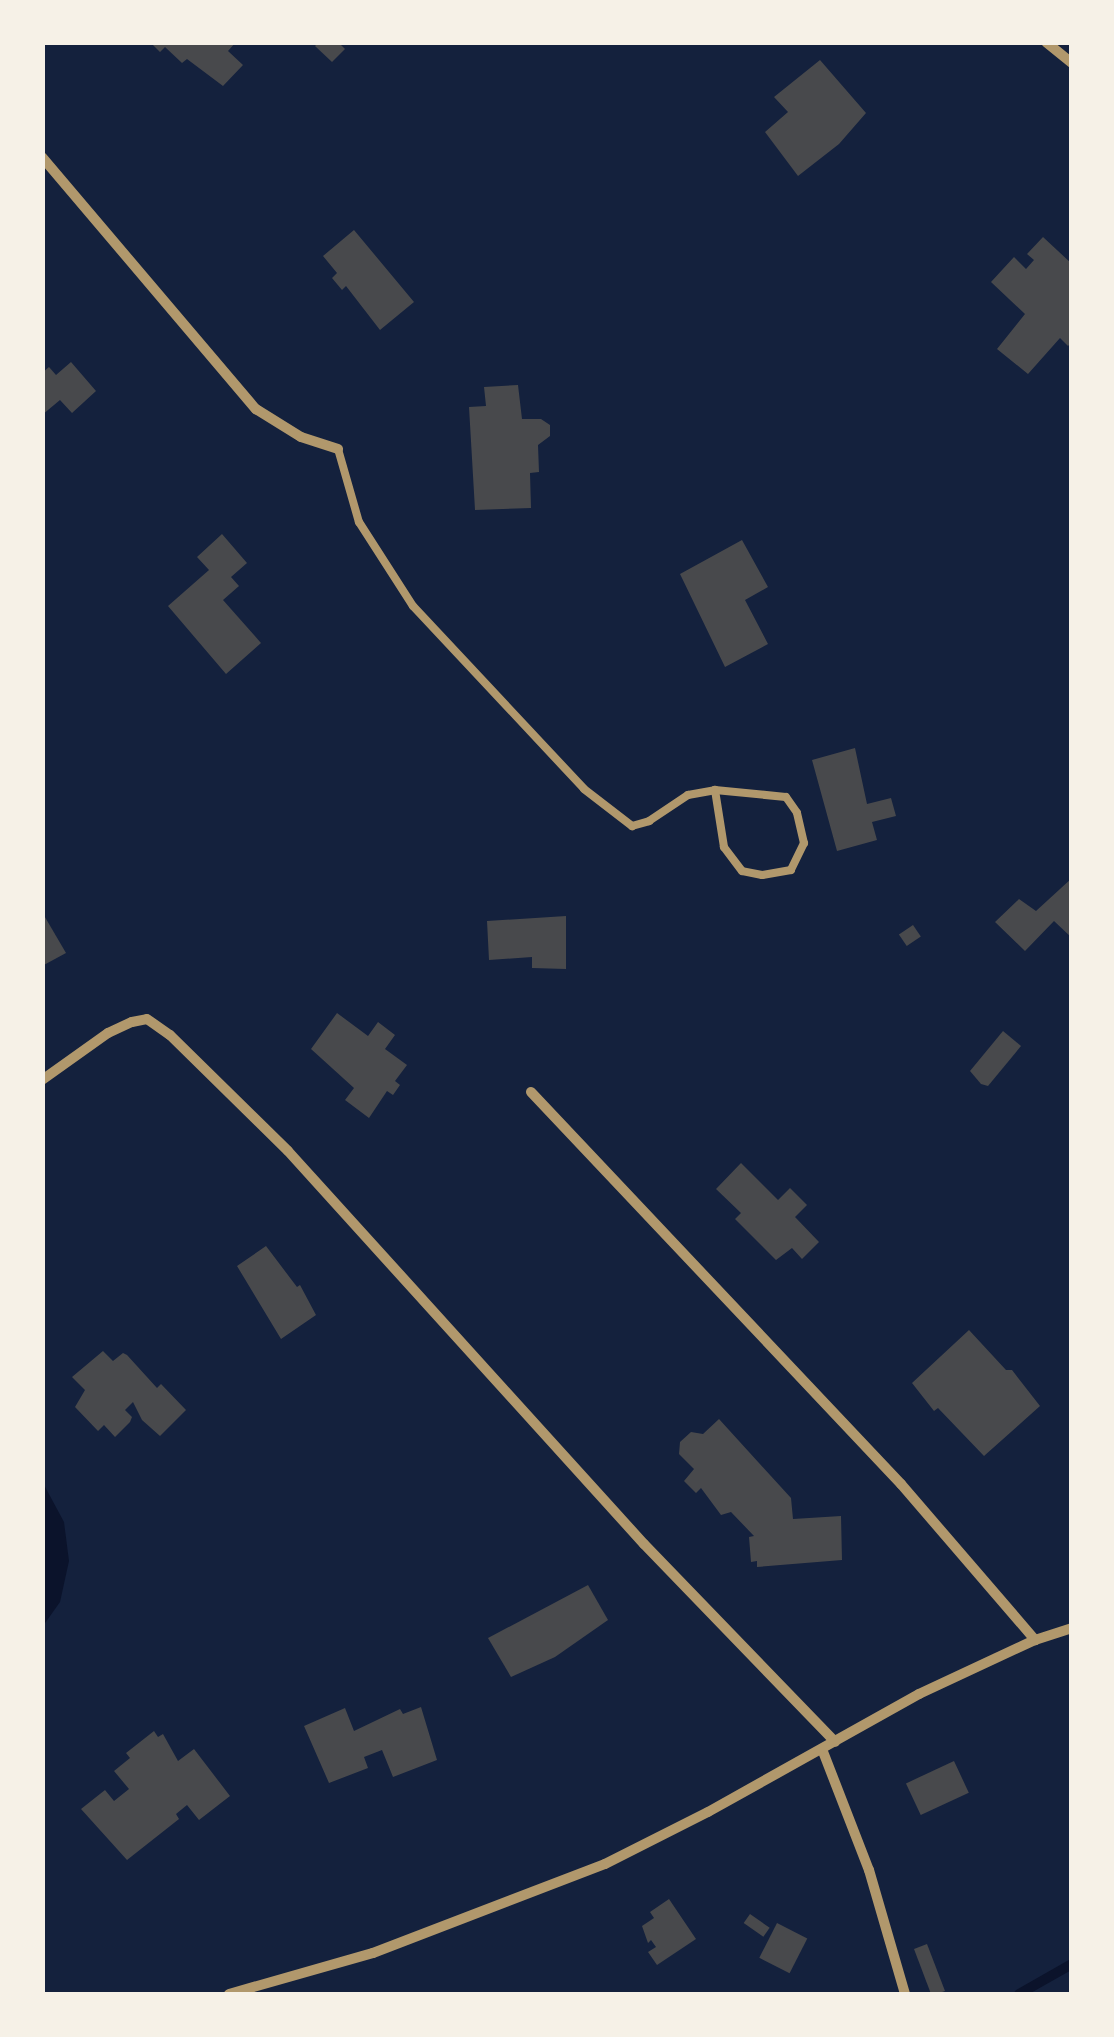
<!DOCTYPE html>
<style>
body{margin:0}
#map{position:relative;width:1114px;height:2037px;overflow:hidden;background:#14213d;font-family:Figtree,sans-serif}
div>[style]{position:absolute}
.water>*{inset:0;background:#0b132b}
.stream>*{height:10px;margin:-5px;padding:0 5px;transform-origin:5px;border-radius:5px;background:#0b132b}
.building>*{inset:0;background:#48494c;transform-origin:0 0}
.service>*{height:8px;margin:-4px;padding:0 4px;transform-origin:4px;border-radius:4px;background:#b1986c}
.minor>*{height:10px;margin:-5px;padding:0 5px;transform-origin:5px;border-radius:5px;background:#b1986c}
span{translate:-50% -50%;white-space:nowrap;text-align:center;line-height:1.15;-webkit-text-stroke:9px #f6f1e7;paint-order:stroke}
.frame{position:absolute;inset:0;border:45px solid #f6f1e7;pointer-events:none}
</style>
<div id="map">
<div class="water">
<div style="clip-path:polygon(43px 1483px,64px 1522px,69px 1561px,60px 1602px,43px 1626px)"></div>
</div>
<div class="stream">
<div style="left:1019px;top:1994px;width:61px;rotate:-29.5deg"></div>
</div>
<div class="building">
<div style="clip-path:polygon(150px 42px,236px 42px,228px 51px,243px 65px,223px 86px,187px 59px,182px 63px,165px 47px,160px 52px)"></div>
<div style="clip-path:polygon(319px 42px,338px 42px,345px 49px,332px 62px,315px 46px)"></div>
<div style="clip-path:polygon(820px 60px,866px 113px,839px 144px,798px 176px,765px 132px,788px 112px,774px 97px)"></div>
<div style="clip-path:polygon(354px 230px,414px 302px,380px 330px,346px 286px,342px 290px,332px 278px,337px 273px,323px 256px)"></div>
<div style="clip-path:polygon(1043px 237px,1072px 264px,1072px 342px,1068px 346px,1060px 338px,1028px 374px,997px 349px,1025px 314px,991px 282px,1014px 257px,1026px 269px,1034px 260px,1027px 254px)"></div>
<div style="clip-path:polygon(71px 362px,96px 391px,72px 413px,60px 400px,42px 415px,42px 373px,49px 367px,56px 375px)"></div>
<div style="clip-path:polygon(518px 385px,522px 419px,541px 419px,550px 425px,550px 436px,538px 445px,539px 472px,530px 473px,531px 508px,475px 510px,469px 407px,486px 406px,484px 387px)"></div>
<div style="clip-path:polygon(222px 534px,247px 563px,231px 577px,239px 586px,223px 600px,261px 643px,226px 674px,168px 606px,209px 570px,197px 557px)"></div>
<div style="clip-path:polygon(742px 540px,768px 587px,745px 600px,768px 644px,725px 667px,680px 574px)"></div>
<div style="clip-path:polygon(855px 748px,867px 804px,891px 798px,896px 816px,872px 822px,877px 840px,837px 851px,812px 760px)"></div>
<div style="clip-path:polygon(1072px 878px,1072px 938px,1054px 921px,1025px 951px,995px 922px,1019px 899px,1036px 911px)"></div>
<div style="clip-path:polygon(42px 912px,66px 953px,42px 966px)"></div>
<div style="clip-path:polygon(566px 916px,566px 969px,532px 968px,532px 957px,489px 960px,487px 921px)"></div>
<div style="left:913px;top:925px;width:14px;height:17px;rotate:56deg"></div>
<div style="clip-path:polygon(337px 1013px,368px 1036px,378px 1022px,395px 1035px,385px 1049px,407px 1065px,395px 1081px,400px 1085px,393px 1095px,387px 1091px,369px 1118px,345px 1100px,354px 1088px,311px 1049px)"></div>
<div style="clip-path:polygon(1003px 1031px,1021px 1046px,988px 1086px,981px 1084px,970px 1071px)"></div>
<div style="clip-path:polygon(741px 1163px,778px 1200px,790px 1188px,807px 1205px,795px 1217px,819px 1242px,802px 1259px,792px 1248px,776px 1260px,735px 1219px,741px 1213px,716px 1189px)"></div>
<div style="clip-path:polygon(266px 1246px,297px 1287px,300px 1285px,316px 1315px,281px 1339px,237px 1266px)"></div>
<div style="clip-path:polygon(969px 1330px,1006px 1370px,1012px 1370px,1040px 1406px,984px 1456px,938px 1408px,934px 1411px,912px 1383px)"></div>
<div style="clip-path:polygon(103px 1351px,113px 1361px,123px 1353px,127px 1355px,157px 1388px,161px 1384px,186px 1410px,160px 1436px,142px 1420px,133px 1402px,125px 1410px,132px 1417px,130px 1422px,115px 1437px,104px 1425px,98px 1431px,75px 1407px,85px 1390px,72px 1377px)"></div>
<div style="clip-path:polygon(719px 1419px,791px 1498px,793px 1519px,841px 1516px,842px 1560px,757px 1567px,757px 1561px,751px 1562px,749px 1537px,754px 1536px,731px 1512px,721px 1515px,701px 1488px,696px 1493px,684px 1481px,694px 1469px,679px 1454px,680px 1442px,691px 1432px,703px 1434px)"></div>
<div style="clip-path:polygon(588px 1585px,608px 1620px,555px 1657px,511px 1677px,488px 1638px)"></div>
<div style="clip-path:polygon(421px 1707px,437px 1760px,393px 1777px,382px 1750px,364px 1757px,368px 1768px,329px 1783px,304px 1726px,345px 1708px,354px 1731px,400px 1709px,403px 1714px)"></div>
<div style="clip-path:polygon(154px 1731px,158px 1737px,163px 1734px,178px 1761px,194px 1749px,230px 1796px,199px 1820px,187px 1805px,176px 1814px,179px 1819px,127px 1860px,81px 1809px,105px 1790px,114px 1801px,129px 1789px,114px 1771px,130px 1758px,126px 1753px)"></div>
<div style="left:954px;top:1761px;width:35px;height:53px;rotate:65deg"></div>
<div style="clip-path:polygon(669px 1899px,696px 1939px,657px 1965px,648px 1952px,656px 1947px,651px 1940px,648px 1943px,642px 1926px,654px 1918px,650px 1912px)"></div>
<div style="left:750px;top:1914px;width:24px;height:11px;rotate:35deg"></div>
<div style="left:777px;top:1923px;width:34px;height:39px;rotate:27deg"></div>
<div style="clip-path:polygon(927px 1944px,945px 1991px,936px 1994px,931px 1994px,914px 1949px)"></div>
</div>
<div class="service">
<div style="left:338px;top:449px;width:76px;rotate:74deg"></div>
<div style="left:359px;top:522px;width:100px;rotate:57.3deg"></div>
<div style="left:413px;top:606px;width:250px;rotate:46.9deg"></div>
<div style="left:584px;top:789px;width:61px;rotate:37.6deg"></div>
<div style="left:632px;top:826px;width:18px;rotate:-16deg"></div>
<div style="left:649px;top:821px;width:47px;rotate:-33.7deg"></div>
<div style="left:688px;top:795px;width:27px;rotate:-10deg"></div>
<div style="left:715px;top:790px;width:71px;rotate:5.6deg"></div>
<div style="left:786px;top:797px;width:19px;rotate:55deg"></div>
<div style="left:797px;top:813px;width:31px;rotate:77deg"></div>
<div style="left:804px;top:843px;width:30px;rotate:116deg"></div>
<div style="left:791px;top:870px;width:29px;rotate:170deg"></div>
<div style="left:762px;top:875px;width:20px;rotate:-169deg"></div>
<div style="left:742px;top:871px;width:30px;rotate:-127deg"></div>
<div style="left:724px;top:847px;width:58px;rotate:-99deg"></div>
</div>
<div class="minor">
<div style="left:1046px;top:42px;width:33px;rotate:39deg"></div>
<div style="left:42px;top:157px;width:331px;rotate:49.7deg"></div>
<div style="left:256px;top:409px;width:53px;rotate:31.9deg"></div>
<div style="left:301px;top:437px;width:39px;rotate:18deg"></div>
<div style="left:42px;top:1080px;width:81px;rotate:-35.5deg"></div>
<div style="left:108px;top:1033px;width:26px;rotate:-25deg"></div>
<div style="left:132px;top:1022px;width:15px;rotate:-11deg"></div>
<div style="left:147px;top:1019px;width:28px;rotate:35deg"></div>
<div style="left:170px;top:1035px;width:165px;rotate:44.5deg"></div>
<div style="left:288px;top:1151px;width:530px;rotate:47.83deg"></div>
<div style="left:644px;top:1544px;width:275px;rotate:46deg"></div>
<div style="left:531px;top:1092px;width:539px;rotate:46.65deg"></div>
<div style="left:901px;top:1484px;width:206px;rotate:49.3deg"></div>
<div style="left:822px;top:1749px;width:130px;rotate:68.8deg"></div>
<div style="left:869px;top:1870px;width:129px;rotate:73.8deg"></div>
<div style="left:229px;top:1994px;width:150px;rotate:-15.9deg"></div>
<div style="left:373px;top:1953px;width:248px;rotate:-21deg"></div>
<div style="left:605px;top:1864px;width:115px;rotate:-26.8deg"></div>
<div style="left:708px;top:1812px;width:242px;rotate:-29.2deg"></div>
<div style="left:919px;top:1694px;width:128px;rotate:-25deg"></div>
<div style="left:1035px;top:1640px;width:39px;rotate:-18deg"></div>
</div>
<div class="frame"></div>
</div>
